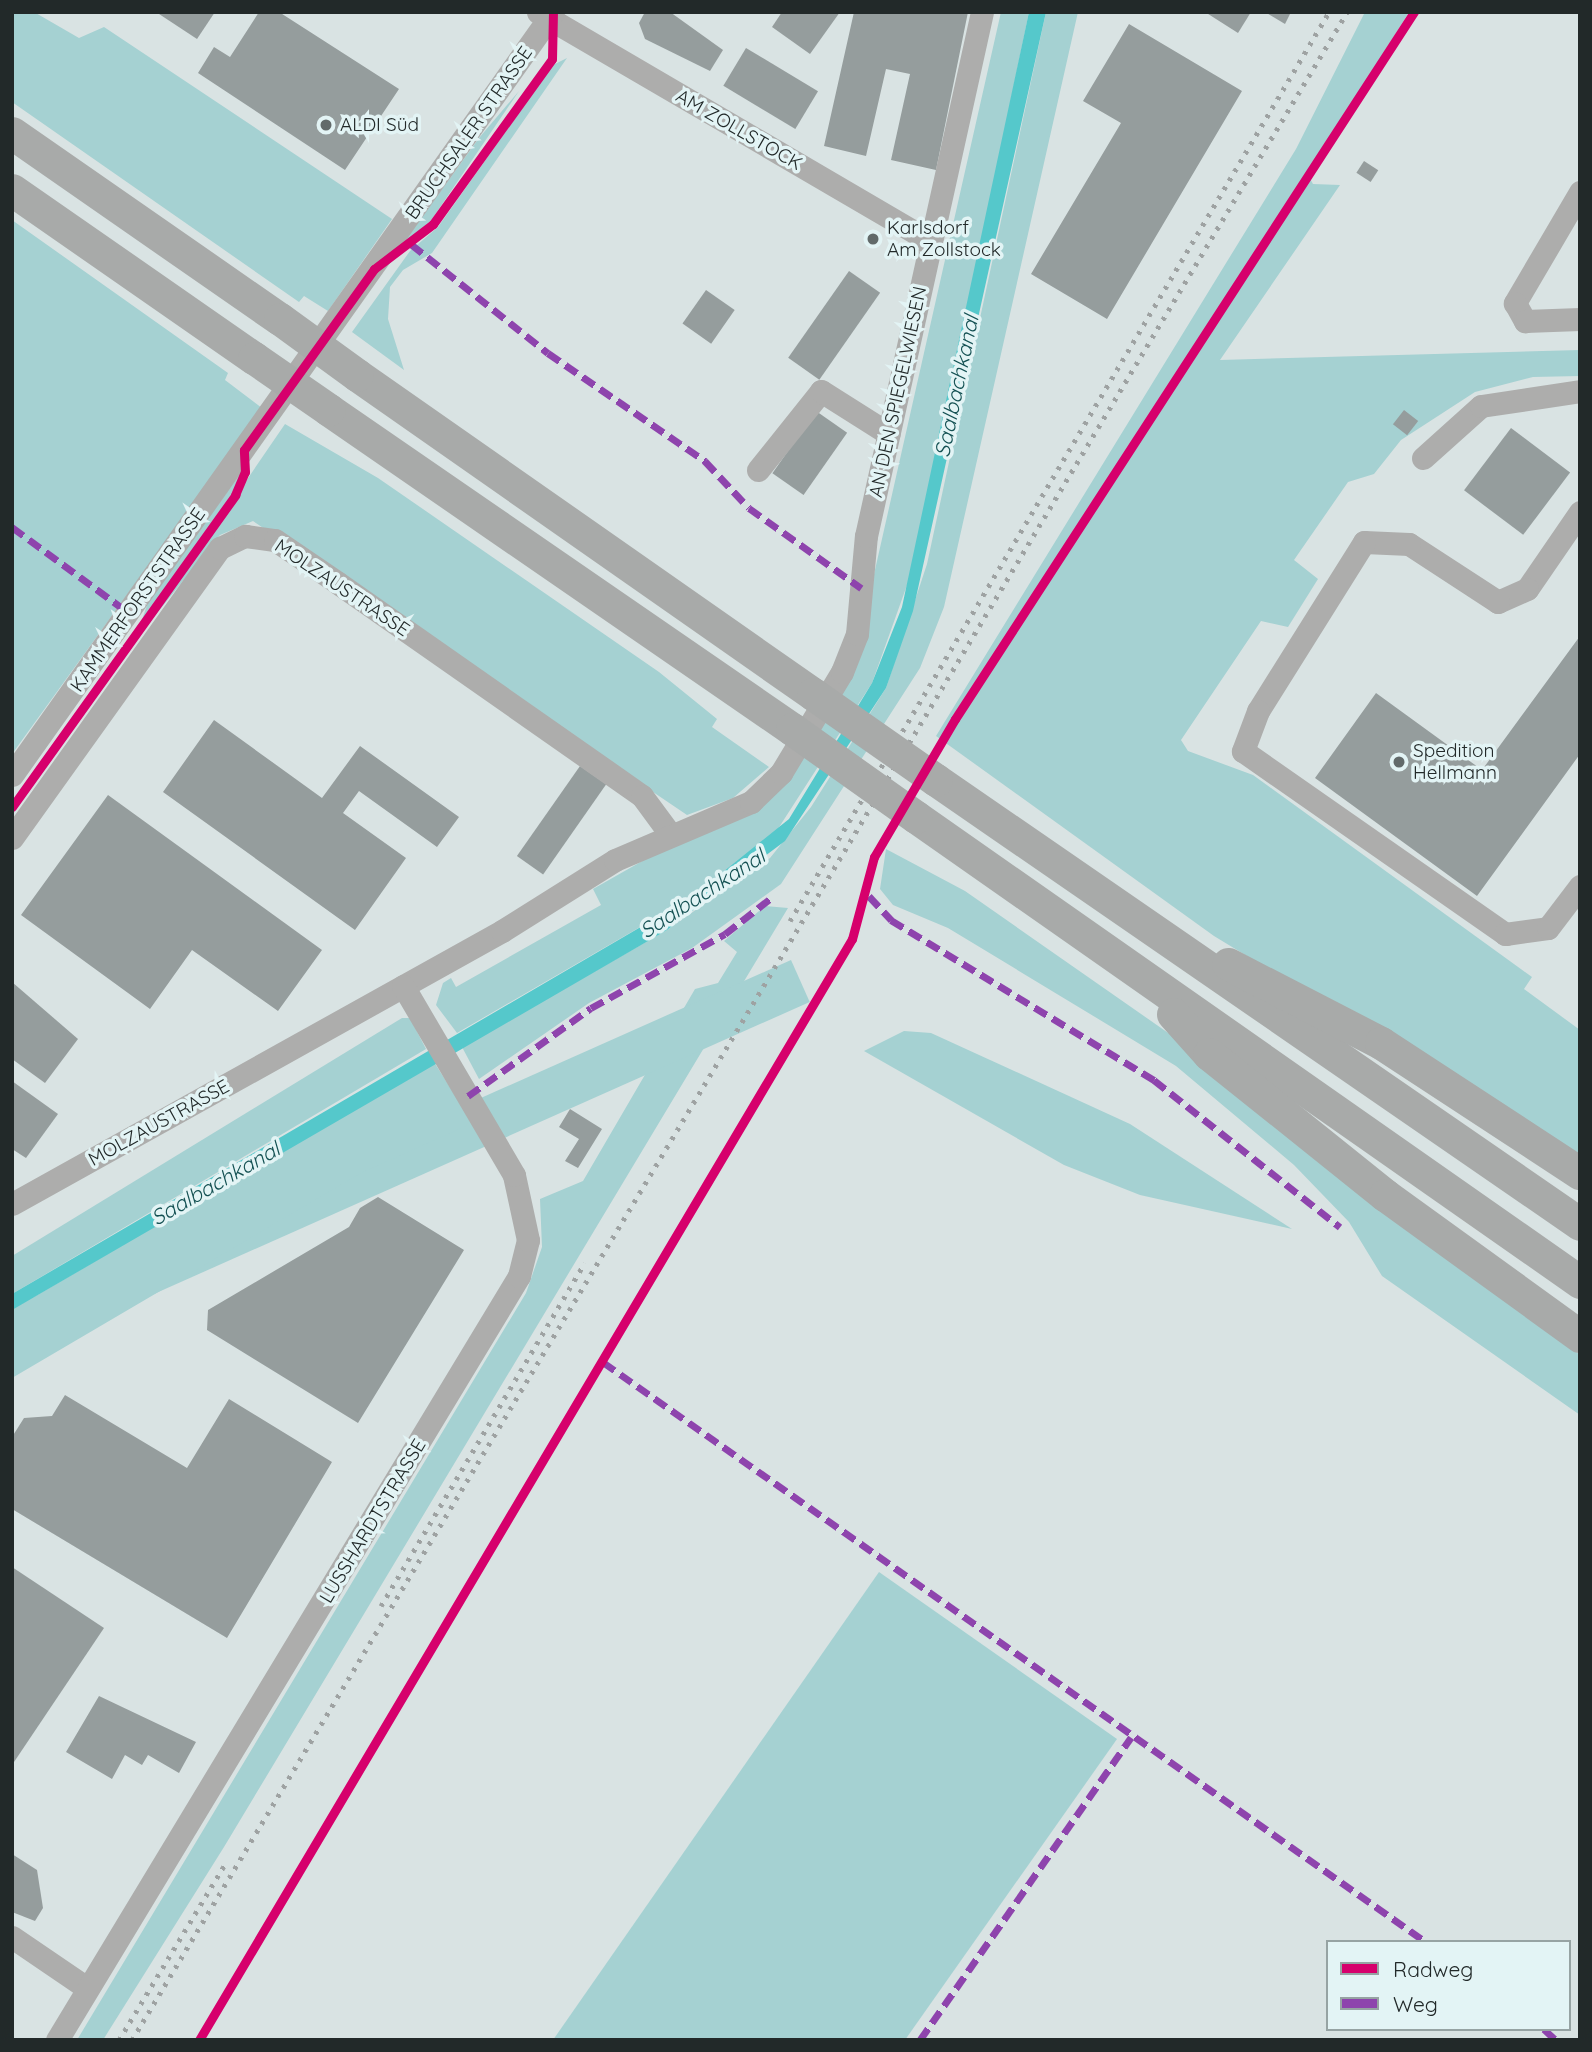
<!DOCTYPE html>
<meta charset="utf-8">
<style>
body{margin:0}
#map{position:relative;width:1592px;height:2052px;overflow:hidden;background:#d9e3e3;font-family:Quicksand,sans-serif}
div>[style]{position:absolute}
.green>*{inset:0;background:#a5d1d2;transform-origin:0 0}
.water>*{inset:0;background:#55c8cb}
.building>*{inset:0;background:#959d9d;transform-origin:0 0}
.minor>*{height:23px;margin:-11.5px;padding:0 11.5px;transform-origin:11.5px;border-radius:11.5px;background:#adadac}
.highway>*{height:33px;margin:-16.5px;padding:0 16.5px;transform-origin:16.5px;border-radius:16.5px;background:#a8aaa9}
.rail>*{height:5px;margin-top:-2.5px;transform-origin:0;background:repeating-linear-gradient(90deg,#9ea2a2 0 3.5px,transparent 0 10.5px)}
.highway-bridge>*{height:33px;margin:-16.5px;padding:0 16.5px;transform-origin:16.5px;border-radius:16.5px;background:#a8aaa9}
.quiet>*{height:7px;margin-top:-3.5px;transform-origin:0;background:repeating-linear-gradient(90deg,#8e44ad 0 14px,transparent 0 21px)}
.cycleway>*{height:9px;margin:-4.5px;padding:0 4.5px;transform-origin:4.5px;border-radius:4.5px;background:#d6006c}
.dots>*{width:19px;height:19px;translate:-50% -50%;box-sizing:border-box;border:4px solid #e3f4f5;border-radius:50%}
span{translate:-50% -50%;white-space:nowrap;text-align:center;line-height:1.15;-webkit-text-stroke:7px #e3f4f5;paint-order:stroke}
.poi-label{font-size:19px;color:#222929}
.left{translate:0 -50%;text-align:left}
.street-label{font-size:19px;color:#222929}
.water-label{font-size:21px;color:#145153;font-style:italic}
.frame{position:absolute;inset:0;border:14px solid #222929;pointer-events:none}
.legend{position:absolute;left:1326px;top:1940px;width:245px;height:91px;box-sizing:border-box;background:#e3f4f5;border:2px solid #96a3a3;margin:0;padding:9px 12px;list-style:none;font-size:21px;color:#222929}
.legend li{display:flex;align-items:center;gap:14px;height:35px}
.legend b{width:35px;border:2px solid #96a3a3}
</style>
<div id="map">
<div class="green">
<div style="clip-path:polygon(12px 12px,34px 12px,79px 38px,104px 27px,392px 219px,328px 311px,304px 296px,299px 302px,12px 102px)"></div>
<div style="clip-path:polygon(1001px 12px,1029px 12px,916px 560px,872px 683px,774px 835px,692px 897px,457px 1033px,436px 1005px,443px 983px,451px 978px,456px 987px,601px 905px,593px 889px,660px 851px,750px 814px,868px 631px,870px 592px)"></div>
<div style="clip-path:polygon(1046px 12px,1078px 12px,944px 607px,920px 668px,781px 884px,692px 948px,589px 1003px,479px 1079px,462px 1047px,667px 930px,770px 858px,811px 807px,886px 688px,927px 564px)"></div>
<div style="clip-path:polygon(1365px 12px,1409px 12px,1308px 175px,1313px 184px,1340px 185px,1220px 360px,1580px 350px,1580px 376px,1533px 377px,1475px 392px,1401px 440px,1374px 474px,1348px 482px,1294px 560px,1318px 579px,1288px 627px,1261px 621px,1181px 740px,1188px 751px,1253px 775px,1532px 977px,1524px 989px,1580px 1030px,1580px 1158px,1214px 936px,936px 736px,1296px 149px)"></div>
<div style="clip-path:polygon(567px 58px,432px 253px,403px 270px,390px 287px,388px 319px,404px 370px,352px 332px,410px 251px,438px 227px,553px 65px)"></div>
<div style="clip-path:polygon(519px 91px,430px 222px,404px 242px,479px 138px)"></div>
<div style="clip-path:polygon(12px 220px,228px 373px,225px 380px,262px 408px,12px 754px)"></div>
<div style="clip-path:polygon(285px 424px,378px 478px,659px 672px,717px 719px,712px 727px,769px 767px,733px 798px,687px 815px,253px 521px,220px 535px,149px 623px)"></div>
<div style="clip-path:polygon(241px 473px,232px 494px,142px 620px,149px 599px)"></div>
<div style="clip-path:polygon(886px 849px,965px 891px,1184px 1044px,1580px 1355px,1580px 1415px,1382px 1276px,1349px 1222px,1294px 1165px,1176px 1066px,948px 928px,893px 905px,880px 889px)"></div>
<div style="clip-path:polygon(765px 906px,788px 908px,224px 1847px,103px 2040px,77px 2040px,526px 1293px,542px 1247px,540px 1199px,583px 1181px,695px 989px,718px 983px,737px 952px,724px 941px)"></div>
<div style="left:791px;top:960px;width:46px;height:1257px;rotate:66deg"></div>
<div style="clip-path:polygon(402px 1018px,410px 1018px,426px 1049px,12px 1294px,12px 1256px)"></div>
<div style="clip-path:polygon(904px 1031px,931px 1033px,1130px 1124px,1292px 1229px,1140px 1195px,1064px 1165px,864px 1051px)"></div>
<div style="clip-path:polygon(434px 1062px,470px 1119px,466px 1126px,361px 1173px,12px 1378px,12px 1310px)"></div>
<div style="clip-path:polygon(879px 1572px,1117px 1739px,905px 2040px,553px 2040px)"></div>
</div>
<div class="water">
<div style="clip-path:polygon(1029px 12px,1046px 12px,913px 611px,886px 688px,785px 841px,667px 930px,12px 1310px,12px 1294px,692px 897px,789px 819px,872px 683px,902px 607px)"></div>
</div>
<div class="building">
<div style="clip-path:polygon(156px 12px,215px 12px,197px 39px)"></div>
<div style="clip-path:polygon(259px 12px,279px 12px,399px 89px,345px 170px,198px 73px,214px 47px,230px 57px)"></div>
<div style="clip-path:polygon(645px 12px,670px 12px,723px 50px,710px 71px,645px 39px,639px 23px)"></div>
<div style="clip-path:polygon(782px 12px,840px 12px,810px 54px,772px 27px)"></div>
<div style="clip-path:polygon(854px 12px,968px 12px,936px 170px,891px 160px,910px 74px,886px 69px,866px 156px,824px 146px)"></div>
<div style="clip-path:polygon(1205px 12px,1251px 12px,1238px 33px)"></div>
<div style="clip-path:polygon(1265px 12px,1291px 12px,1285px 24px)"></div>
<div style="clip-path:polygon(1129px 24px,1242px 91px,1107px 319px,1031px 274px,1121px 123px,1083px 101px)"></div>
<div style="left:746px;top:48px;width:84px;height:44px;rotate:31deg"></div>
<div style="left:1364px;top:161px;width:17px;height:14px;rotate:33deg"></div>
<div style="left:849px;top:271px;width:38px;height:106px;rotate:35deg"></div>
<div style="left:706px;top:290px;width:35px;height:41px;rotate:35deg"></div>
<div style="left:1404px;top:410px;width:18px;height:18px;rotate:38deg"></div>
<div style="left:816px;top:411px;width:38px;height:76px;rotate:35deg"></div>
<div style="left:1511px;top:428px;width:74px;height:78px;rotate:37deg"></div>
<div style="clip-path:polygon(1580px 636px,1580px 754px,1477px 896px,1315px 778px,1376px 693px,1482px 770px)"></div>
<div style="clip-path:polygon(214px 720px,322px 798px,360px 746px,459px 817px,437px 847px,359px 791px,343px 813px,406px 858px,355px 930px,163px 792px)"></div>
<div style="left:580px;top:766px;width:32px;height:110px;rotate:35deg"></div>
<div style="clip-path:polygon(108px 795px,322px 950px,278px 1011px,192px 950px,150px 1009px,21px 915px)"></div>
<div style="clip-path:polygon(12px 982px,78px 1039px,45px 1083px,12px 1059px)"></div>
<div style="clip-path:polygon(12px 1081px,58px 1114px,26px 1158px,12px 1149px)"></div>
<div style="clip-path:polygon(570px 1109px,602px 1129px,578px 1168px,565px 1161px,579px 1139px,559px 1127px)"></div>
<div style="clip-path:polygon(378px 1197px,464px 1250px,358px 1423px,207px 1330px,208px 1310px,349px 1227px,360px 1208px)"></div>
<div style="clip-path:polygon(65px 1395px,187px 1468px,229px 1399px,332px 1462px,227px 1638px,12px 1509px,12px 1437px,24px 1418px,52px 1416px)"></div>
<div style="clip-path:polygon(12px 1567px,104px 1628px,12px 1765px)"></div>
<div style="clip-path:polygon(99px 1696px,196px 1742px,179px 1773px,148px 1755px,142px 1765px,125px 1755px,112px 1779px,66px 1752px)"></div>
<div style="clip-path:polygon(12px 1854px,37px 1870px,43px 1908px,35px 1921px,12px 1912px)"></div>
</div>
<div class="minor">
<div style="left:538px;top:12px;width:454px;rotate:30.3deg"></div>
<div style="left:1580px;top:192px;width:129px;rotate:120.4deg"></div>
<div style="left:1515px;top:303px;width:21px;rotate:61deg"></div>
<div style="left:1525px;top:321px;width:55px;rotate:-2.1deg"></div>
<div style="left:1423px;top:458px;width:78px;rotate:-41.9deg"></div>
<div style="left:1481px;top:406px;width:100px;rotate:-8.6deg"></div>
<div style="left:758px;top:470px;width:101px;rotate:-51.4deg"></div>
<div style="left:821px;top:391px;width:80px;rotate:32.3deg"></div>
<div style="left:1580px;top:512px;width:93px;rotate:124.5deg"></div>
<div style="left:1527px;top:589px;width:32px;rotate:156deg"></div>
<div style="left:1498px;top:602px;width:106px;rotate:-146.9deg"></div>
<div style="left:1409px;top:544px;width:45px;rotate:-177.5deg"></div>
<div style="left:1364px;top:542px;width:199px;rotate:122.1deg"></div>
<div style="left:1258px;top:711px;width:43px;rotate:110.6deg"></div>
<div style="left:1243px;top:751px;width:320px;rotate:34.9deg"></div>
<div style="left:1505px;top:934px;width:43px;rotate:-7.9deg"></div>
<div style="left:1548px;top:928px;width:53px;rotate:-52.7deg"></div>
<div style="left:12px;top:775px;width:935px;rotate:-54.66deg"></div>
<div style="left:12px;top:838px;width:357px;rotate:-54.4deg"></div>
<div style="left:220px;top:548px;width:28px;rotate:-26deg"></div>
<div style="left:245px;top:536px;width:30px;rotate:8deg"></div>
<div style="left:275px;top:540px;width:76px;rotate:34.3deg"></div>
<div style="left:338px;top:583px;width:371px;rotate:35deg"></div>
<div style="left:642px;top:796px;width:47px;rotate:53.6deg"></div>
<div style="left:12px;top:1204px;width:561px;rotate:-29.12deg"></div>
<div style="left:502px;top:931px;width:133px;rotate:-32.1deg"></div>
<div style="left:615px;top:860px;width:148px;rotate:-23.1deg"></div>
<div style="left:751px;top:802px;width:42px;rotate:-44deg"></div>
<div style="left:781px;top:773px;width:118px;rotate:-58.9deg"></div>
<div style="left:842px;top:672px;width:41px;rotate:-68.5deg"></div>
<div style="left:857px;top:634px;width:98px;rotate:-84.8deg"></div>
<div style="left:866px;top:536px;width:537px;rotate:-77.52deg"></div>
<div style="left:12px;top:1937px;width:91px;rotate:34.2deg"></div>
<div style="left:57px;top:2040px;width:893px;rotate:-58.84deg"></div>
<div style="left:519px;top:1276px;width:37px;rotate:-76deg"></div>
<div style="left:528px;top:1240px;width:66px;rotate:-102.2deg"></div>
<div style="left:514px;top:1175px;width:219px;rotate:-120.4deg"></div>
</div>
<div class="highway">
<div style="left:12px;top:133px;width:326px;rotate:34.8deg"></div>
<div style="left:12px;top:190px;width:295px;rotate:34.8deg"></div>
<div style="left:357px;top:375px;width:557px;rotate:34.98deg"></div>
<div style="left:329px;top:410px;width:562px;rotate:34.57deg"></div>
<div style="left:936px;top:780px;width:782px;rotate:34.58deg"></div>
<div style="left:916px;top:817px;width:811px;rotate:35deg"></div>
<div style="left:1228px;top:964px;width:172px;rotate:27.3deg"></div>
<div style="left:1381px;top:1043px;width:238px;rotate:33.2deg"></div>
<div style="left:1173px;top:1014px;width:54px;rotate:48deg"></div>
<div style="left:1209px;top:1054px;width:226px;rotate:38.7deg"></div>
<div style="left:1385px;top:1195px;width:241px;rotate:35.9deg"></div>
</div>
<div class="rail">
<div style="left:790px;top:921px;width:1057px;rotate:-59.33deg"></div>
<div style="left:381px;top:1606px;width:399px;rotate:-59.3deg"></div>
<div style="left:119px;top:2040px;width:209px;rotate:-58.9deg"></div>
<div style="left:132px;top:2040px;width:2364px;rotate:-59.07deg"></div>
</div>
<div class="highway-bridge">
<div style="left:280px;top:319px;width:95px;rotate:36deg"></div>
<div style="left:254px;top:358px;width:91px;rotate:34.7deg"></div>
<div style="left:813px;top:694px;width:150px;rotate:35deg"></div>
<div style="left:792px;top:729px;width:152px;rotate:35.4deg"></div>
</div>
<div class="quiet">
<div style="left:411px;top:244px;width:175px;rotate:38.5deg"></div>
<div style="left:548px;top:353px;width:191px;rotate:34.5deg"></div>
<div style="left:705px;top:461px;width:64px;rotate:46.9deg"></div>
<div style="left:749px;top:508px;width:138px;rotate:35.5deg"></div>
<div style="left:12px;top:527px;width:145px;rotate:36.3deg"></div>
<div style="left:869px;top:896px;width:33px;rotate:47deg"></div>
<div style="left:891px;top:920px;width:308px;rotate:31.3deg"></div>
<div style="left:1154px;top:1080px;width:237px;rotate:38.3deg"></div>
<div style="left:468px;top:1096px;width:151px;rotate:-35.6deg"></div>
<div style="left:591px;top:1008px;width:153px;rotate:-28.9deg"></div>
<div style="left:725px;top:934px;width:58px;rotate:-38deg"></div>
<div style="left:603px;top:1362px;width:1007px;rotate:35.17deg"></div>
<div style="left:1544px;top:2029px;width:16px;rotate:43deg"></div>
<div style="left:920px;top:2040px;width:369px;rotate:-55.1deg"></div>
</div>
<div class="cycleway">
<div style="left:12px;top:807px;width:384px;rotate:-54.4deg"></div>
<div style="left:235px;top:495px;width:25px;rotate:-67deg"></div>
<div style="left:245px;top:472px;width:22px;rotate:-93deg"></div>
<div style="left:244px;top:450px;width:223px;rotate:-54.3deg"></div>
<div style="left:374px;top:269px;width:74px;rotate:-37.3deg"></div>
<div style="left:433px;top:224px;width:203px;rotate:-54.2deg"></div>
<div style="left:552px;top:59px;width:47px;rotate:-88.8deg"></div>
<div style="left:199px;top:2040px;width:1280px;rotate:-59.33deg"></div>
<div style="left:852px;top:939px;width:85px;rotate:-75deg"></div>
<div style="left:874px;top:857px;width:160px;rotate:-59.6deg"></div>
<div style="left:955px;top:719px;width:843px;rotate:-57.01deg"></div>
</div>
<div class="dots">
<div style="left:326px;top:125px;background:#626a6a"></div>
<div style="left:873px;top:239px;background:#626a6a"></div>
<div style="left:1399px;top:762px;background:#626a6a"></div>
</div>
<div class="poi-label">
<span class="left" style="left:340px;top:125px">ALDI Süd</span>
<span class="left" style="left:887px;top:239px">Karlsdorf<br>Am Zollstock</span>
<span class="left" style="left:1413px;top:762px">Spedition<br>Hellmann</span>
</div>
<div class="street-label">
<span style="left:739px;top:130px;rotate:30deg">AM ZOLLSTOCK</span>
<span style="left:469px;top:133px;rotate:-55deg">BRUCHSALER STRASSE</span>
<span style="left:898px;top:392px;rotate:-78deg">AN DEN SPIEGELWIESEN</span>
<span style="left:342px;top:588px;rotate:34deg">MOLZAUSTRASSE</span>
<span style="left:138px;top:600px;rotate:-55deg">KAMMERFORSTSTRASSE</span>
<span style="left:159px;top:1123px;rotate:-29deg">MOLZAUSTRASSE</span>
<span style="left:373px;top:1521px;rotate:-59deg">LUSSHARDTSTRASSE</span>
</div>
<div class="water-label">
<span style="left:956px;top:386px;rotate:-78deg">Saalbachkanal</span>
<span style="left:702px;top:893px;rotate:-33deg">Saalbachkanal</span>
<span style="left:215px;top:1183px;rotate:-30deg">Saalbachkanal</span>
</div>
<div class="frame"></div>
<ul class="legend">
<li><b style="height:9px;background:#d6006c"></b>Radweg</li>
<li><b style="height:9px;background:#8e44ad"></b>Weg</li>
</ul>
</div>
